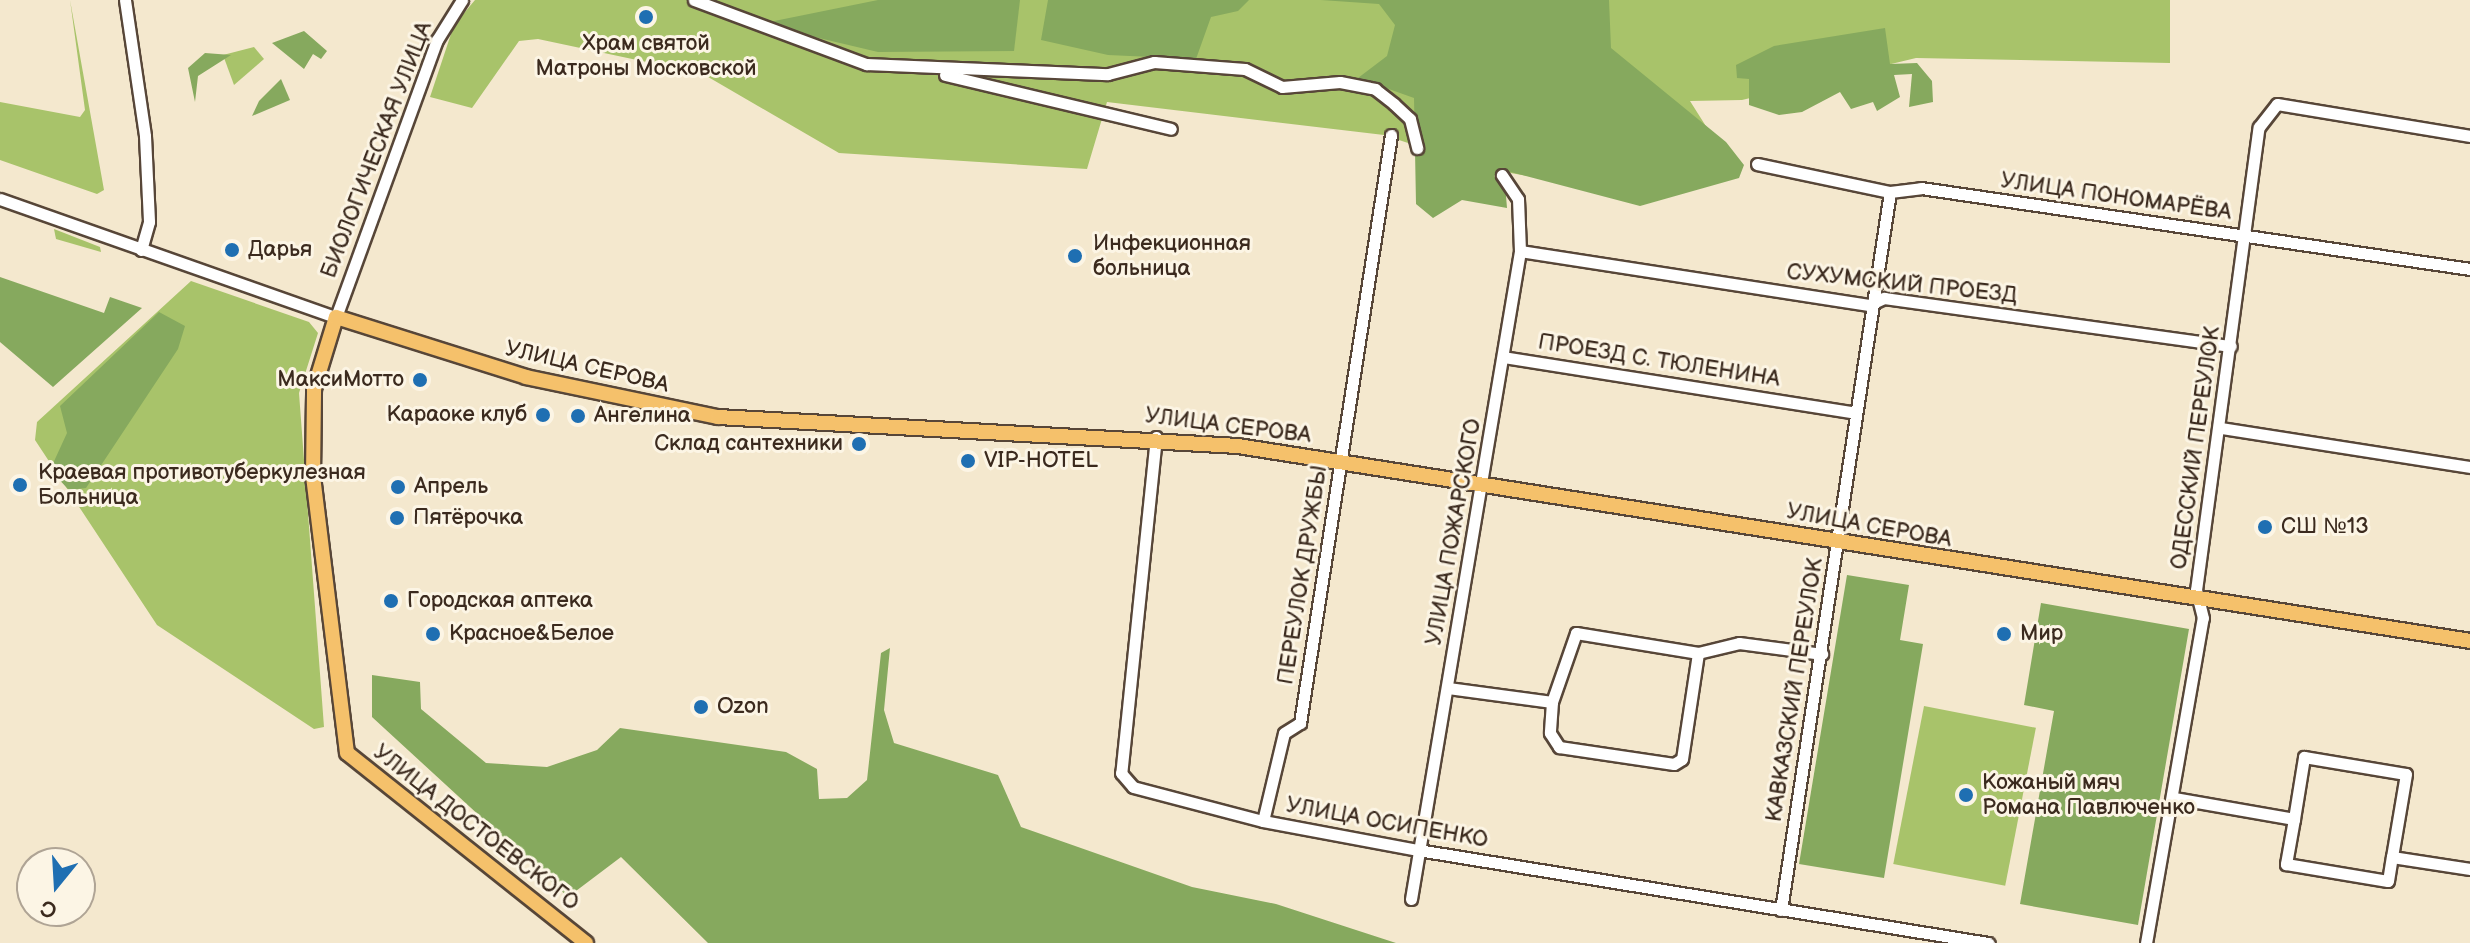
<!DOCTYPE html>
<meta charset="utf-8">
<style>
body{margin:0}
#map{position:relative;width:2470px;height:943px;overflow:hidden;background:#f4e8ce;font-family:"Balsamiq Sans",sans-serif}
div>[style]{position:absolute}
.green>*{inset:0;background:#a8c36a;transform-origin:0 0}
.forest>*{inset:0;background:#86a95e}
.roads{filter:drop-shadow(2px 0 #574638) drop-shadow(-2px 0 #574638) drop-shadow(0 2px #574638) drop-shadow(0 -2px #574638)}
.minor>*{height:11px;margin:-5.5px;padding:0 5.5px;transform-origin:5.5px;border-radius:5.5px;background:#fff}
.major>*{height:14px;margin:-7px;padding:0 7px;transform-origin:7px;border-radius:7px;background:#f5c16b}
.dots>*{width:22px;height:22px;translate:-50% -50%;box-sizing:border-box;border:4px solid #fcf5e5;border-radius:50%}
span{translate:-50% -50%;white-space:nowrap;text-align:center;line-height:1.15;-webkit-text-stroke:6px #fcf5e5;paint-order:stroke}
.poi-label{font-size:22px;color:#3b2a1e}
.left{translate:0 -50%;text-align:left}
.right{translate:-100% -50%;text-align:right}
.street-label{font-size:22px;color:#3b2a1e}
.north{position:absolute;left:16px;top:847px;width:80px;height:80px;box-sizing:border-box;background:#fcf5e5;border:2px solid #afa495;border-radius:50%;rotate:198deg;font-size:22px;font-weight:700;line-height:32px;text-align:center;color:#3b2a1e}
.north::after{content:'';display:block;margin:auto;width:28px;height:36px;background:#1f6fb2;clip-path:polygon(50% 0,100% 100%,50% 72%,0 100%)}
</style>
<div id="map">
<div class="green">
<div style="clip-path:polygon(70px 0,104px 190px,97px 194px,0 160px,0 102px,80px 117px,85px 110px)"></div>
<div style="clip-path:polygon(475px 0,2170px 0,2170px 63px,1916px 58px,1742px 100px,1690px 101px,1733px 169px,1646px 197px,1483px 168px,1384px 135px,1107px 102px,1087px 169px,839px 153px,703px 74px,538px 39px,519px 41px,472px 108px,430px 97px,454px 25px)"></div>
<div style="clip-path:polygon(254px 47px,264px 59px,234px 85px,223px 55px)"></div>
<div style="clip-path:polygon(54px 229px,100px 247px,101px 252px,56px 239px)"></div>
<div style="clip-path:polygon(191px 281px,309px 322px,318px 333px,299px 393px,324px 727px,314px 729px,157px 625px,35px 440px,37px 422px)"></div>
<div style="left:1924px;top:706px;width:114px;height:161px;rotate:11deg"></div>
</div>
<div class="forest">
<div style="clip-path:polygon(878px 0,1020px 0,1014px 51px,878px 52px,760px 24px)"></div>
<div style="clip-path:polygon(1048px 0,1249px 0,1238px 11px,1211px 17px,1196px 59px,1108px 55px,1041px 40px)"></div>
<div style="clip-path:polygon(1321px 0,1609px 0,1611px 48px,1726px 142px,1744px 165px,1739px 178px,1640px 206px,1507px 171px,1494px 176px,1505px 184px,1507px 208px,1462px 200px,1433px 218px,1416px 204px,1414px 98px,1358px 78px,1387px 56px,1395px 25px,1379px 4px)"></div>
<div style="clip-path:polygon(1885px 28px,1890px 64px,1917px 63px,1932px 81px,1933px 102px,1909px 107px,1912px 74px,1894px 75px,1900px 97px,1877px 111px,1873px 102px,1851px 109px,1840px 92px,1802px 112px,1779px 115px,1749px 105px,1749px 79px,1737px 78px,1736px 65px,1774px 46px)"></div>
<div style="clip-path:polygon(304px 31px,327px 51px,321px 59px,313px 54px,304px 69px,272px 43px)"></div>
<div style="clip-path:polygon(205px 53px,231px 55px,198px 76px,195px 102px,188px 68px)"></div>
<div style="clip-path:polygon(281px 79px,290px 100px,252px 116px,259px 101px)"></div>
<div style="clip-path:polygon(0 277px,104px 313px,110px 297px,142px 308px,53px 387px,0 342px)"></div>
<div style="clip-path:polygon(159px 312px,185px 326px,178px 349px,86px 488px,69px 490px,50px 470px,67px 433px,60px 406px)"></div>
<div style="clip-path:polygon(1847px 575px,1909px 585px,1900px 640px,1923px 644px,1884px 878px,1799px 864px)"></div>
<div style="clip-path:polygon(2041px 603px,2189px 629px,2138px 925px,2020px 904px,2054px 711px,2024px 705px)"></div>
<div style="clip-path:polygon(890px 648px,884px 710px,894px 743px,998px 775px,1021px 827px,1192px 887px,1276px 904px,1396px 943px,708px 943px,621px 857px,568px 897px,372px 717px,372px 675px,420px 682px,421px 709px,486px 763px,547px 767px,597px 750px,620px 728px,786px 752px,817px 769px,819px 799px,847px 798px,867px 780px,881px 653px)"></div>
</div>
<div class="roads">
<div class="minor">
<div style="left:125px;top:0;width:137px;rotate:81.6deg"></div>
<div style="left:145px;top:136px;width:86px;rotate:87.3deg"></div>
<div style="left:149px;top:222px;width:29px;rotate:106deg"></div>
<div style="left:694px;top:0;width:184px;rotate:20.4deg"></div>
<div style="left:866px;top:64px;width:242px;rotate:2.4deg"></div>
<div style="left:1108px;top:74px;width:48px;rotate:-14.6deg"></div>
<div style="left:1154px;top:62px;width:91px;rotate:4.4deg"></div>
<div style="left:1245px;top:69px;width:41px;rotate:25.9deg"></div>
<div style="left:1282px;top:87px;width:58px;rotate:-4.9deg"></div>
<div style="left:1340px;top:82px;width:36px;rotate:11deg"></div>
<div style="left:1375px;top:89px;width:24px;rotate:38deg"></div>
<div style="left:1394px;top:104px;width:22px;rotate:43deg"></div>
<div style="left:1410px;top:119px;width:30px;rotate:76deg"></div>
<div style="left:945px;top:75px;width:232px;rotate:13.4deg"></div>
<div style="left:1757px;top:164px;width:136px;rotate:11.9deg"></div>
<div style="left:1890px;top:192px;width:31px;rotate:-7deg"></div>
<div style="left:1921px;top:188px;width:555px;rotate:8.39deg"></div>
<div style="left:0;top:199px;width:356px;rotate:19.4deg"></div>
<div style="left:336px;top:317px;width:295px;rotate:-70deg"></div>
<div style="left:437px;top:40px;width:47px;rotate:-58deg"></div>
<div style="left:1520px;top:251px;width:353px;rotate:8.8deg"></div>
<div style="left:1869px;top:305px;width:17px;rotate:-25deg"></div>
<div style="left:1884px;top:298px;width:350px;rotate:7.9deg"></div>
<div style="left:1503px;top:357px;width:356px;rotate:9deg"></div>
<div style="left:2221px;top:428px;width:252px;rotate:8.9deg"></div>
<div style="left:1156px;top:437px;width:338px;rotate:95.9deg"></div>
<div style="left:1121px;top:773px;width:18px;rotate:49deg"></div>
<div style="left:1133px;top:787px;width:134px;rotate:14.7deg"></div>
<div style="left:1263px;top:821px;width:158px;rotate:10.6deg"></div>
<div style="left:1418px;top:850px;width:578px;rotate:9.27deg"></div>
<div style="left:1448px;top:688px;width:105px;rotate:7.7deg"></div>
<div style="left:1552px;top:702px;width:73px;rotate:-70.8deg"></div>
<div style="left:1576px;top:633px;width:124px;rotate:9.3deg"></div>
<div style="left:1698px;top:653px;width:42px;rotate:-13.7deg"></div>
<div style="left:1739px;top:643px;width:84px;rotate:7.5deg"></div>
<div style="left:1552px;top:702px;width:31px;rotate:94deg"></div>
<div style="left:1550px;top:733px;width:17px;rotate:57deg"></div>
<div style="left:1559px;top:747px;width:116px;rotate:8.4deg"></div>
<div style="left:1674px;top:764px;width:9px;rotate:-32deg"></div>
<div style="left:1682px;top:759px;width:107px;rotate:-81.4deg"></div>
<div style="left:2174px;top:798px;width:122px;rotate:9.9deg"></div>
<div style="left:2294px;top:819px;width:63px;rotate:-80.8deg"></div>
<div style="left:2304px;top:757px;width:103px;rotate:9.5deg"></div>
<div style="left:2406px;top:774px;width:84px;rotate:99.6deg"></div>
<div style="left:2392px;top:857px;width:79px;rotate:8.7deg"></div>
<div style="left:2294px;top:819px;width:46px;rotate:100.1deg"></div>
<div style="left:2286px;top:864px;width:103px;rotate:9.5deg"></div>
<div style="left:2388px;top:881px;width:24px;rotate:-81deg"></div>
<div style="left:1263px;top:821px;width:90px;rotate:-76.6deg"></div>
<div style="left:1284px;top:733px;width:19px;rotate:-32deg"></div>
<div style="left:1300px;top:723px;width:595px;rotate:-81.2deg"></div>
<div style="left:1411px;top:899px;width:657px;rotate:-80.45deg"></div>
<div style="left:1520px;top:251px;width:52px;rotate:-92.2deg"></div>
<div style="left:1518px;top:199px;width:29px;rotate:-124deg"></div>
<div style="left:1781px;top:910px;width:726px;rotate:-81.37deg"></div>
<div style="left:2146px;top:943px;width:330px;rotate:-80.1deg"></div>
<div style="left:2203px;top:618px;width:29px;rotate:-104deg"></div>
<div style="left:2196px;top:590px;width:467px;rotate:-82.3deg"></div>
<div style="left:2259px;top:127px;width:29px;rotate:-52deg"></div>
<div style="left:2277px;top:104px;width:196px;rotate:9.4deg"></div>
</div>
<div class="major">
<div style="left:586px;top:943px;width:305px;rotate:-141.5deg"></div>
<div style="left:347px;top:753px;width:279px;rotate:-97deg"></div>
<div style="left:313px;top:476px;width:87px;rotate:-89.3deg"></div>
<div style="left:314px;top:389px;width:75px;rotate:-73deg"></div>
<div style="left:336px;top:317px;width:199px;rotate:17.5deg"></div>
<div style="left:526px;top:377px;width:196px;rotate:11.8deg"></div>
<div style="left:718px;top:417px;width:521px;rotate:3.19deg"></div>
<div style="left:1238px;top:446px;width:1247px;rotate:8.99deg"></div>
</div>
</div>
<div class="dots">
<div style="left:646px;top:17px;background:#1f6fb2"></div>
<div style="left:232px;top:250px;background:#1f6fb2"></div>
<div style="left:1075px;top:256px;background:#1f6fb2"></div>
<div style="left:420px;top:380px;background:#1f6fb2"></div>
<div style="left:543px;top:415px;background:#1f6fb2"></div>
<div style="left:578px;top:416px;background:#1f6fb2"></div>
<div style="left:859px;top:444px;background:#1f6fb2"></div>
<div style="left:968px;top:461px;background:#1f6fb2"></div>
<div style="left:20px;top:485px;background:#1f6fb2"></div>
<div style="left:398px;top:487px;background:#1f6fb2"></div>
<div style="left:397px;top:518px;background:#1f6fb2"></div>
<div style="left:2265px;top:527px;background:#1f6fb2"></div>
<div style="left:391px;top:601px;background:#1f6fb2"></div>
<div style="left:433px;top:634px;background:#1f6fb2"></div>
<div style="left:2004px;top:634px;background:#1f6fb2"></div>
<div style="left:701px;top:707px;background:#1f6fb2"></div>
<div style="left:1966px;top:795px;background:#1f6fb2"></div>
</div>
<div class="poi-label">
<span style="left:646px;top:56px">Храм святой<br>Матроны Московской</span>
<span class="left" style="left:1093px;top:256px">Инфекционная<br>больница</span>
<span class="left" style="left:248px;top:250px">Дарья</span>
<span class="right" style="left:404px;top:380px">МаксиМотто</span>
<span class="right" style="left:527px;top:415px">Караоке клуб</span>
<span class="left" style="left:594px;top:416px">Ангелина</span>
<span class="right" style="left:843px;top:444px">Склад сантехники</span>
<span class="left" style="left:984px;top:461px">VIP-HOTEL</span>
<span class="left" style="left:38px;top:485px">Краевая противотуберкулезная<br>Больница</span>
<span class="left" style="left:414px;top:487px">Апрель</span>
<span class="left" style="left:413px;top:518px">Пятёрочка</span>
<span class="left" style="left:2281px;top:527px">СШ №13</span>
<span class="left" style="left:407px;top:601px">Городская аптека</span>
<span class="left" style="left:449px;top:634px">Красное&amp;Белое</span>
<span class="left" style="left:2020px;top:634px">Мир</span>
<span class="left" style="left:717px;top:707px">Ozon</span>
<span class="left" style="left:1982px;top:795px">Кожаный мяч<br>Романа Павлюченко</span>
</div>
<div class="street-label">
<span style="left:377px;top:150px;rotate:-69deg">БИОЛОГИЧЕСКАЯ УЛИЦА</span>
<span style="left:2116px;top:197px;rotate:8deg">УЛИЦА ПОНОМАРЁВА</span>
<span style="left:1902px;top:284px;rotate:6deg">СУХУМСКИЙ ПРОЕЗД</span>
<span style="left:1659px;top:361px;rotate:9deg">ПРОЕЗД С. ТЮЛЕНИНА</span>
<span style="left:587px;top:367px;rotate:13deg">УЛИЦА СЕРОВА</span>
<span style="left:1228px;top:426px;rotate:7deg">УЛИЦА СЕРОВА</span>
<span style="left:2196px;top:448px;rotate:-82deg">ОДЕССКИЙ ПЕРЕУЛОК</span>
<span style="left:1869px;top:526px;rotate:10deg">УЛИЦА СЕРОВА</span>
<span style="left:1454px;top:532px;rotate:-80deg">УЛИЦА ПОЖАРСКОГО</span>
<span style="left:1303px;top:575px;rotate:-81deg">ПЕРЕУЛОК ДРУЖБЫ</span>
<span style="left:1795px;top:690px;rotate:-81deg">КАВКАЗСКИЙ ПЕРЕУЛОК</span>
<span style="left:1387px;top:823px;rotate:10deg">УЛИЦА ОСИПЕНКО</span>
<span style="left:476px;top:828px;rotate:38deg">УЛИЦА ДОСТОЕВСКОГО</span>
</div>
<div class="north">С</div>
</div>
